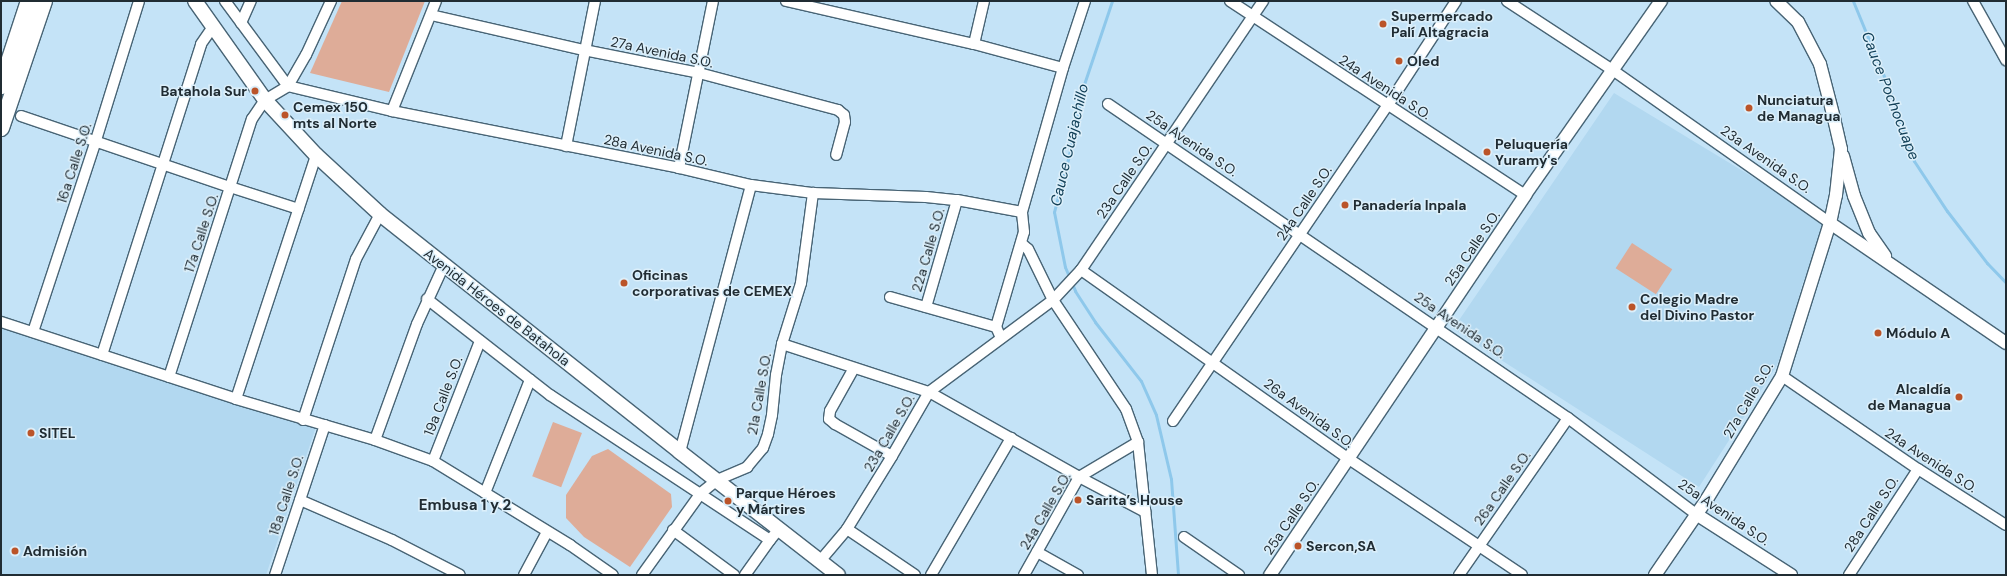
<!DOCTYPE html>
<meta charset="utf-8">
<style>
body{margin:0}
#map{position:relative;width:2007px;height:576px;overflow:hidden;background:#c4e3f7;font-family:"DM Sans",sans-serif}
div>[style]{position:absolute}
.built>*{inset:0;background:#b2d8f0}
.green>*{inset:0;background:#deac98;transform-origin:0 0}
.stream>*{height:3px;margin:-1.5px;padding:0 1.5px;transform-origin:1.5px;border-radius:1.5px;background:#8ec8eb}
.roads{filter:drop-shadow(1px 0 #486475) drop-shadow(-1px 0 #486475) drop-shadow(0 1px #486475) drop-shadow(0 -1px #486475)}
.minor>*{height:10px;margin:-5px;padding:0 5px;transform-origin:5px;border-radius:5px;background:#fff}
.tertiary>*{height:12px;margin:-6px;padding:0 6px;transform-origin:6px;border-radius:6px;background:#fff}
.secondary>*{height:14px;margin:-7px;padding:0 7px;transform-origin:7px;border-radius:7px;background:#fff}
.trunk>*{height:16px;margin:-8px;padding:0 8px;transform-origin:8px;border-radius:8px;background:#fff}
.dots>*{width:11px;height:11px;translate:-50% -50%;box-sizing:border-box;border:2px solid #dceffa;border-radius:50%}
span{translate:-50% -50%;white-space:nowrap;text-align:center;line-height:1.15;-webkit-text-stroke:3px #dceffa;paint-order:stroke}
.poi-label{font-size:14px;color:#202c33;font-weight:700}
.left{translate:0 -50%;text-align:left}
.right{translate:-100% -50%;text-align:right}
.street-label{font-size:14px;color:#202c33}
.water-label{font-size:15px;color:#124058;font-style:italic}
.neighbourhood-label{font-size:15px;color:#202c33;font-weight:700}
.frame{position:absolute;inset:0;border:2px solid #202c33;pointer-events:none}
</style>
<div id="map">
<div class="built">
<div style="clip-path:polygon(1614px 93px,1827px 222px,1802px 285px,1789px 335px,1776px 367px,1699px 487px,1453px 329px)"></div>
<div style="clip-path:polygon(1px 328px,316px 427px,266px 575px,1px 575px)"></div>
</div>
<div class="green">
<div style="clip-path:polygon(342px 1px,425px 1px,389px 92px,310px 73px)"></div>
<div style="left:1632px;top:243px;width:48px;height:30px;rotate:33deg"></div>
<div style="left:553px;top:422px;width:31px;height:58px;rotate:21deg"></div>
<div style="clip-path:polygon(608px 449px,671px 494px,672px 507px,630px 567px,584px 537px,566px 518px,566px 495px,592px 456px)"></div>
</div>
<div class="stream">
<div style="left:1112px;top:1px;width:88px;rotate:108.6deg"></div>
<div style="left:1084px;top:84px;width:77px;rotate:102deg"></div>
<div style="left:1068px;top:159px;width:55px;rotate:104.8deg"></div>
<div style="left:1054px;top:212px;width:56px;rotate:78.7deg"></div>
<div style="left:1065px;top:267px;width:26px;rotate:67deg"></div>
<div style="left:1075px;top:291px;width:37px;rotate:57deg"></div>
<div style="left:1095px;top:322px;width:75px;rotate:52.1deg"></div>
<div style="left:1141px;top:381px;width:37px;rotate:66deg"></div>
<div style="left:1156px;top:415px;width:66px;rotate:76.8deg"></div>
<div style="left:1171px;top:479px;width:96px;rotate:85.8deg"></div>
<div style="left:1853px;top:1px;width:92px;rotate:67.6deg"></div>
<div style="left:1888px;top:86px;width:79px;rotate:70.9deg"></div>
<div style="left:1914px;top:161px;width:60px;rotate:56.6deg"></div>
<div style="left:1947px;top:211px;width:66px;rotate:52.4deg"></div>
<div style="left:1987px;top:263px;width:28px;rotate:46deg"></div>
</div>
<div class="roads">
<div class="minor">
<div style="left:225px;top:1px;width:106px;rotate:53.5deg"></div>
<div style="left:786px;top:1px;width:193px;rotate:12.9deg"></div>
<div style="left:974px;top:44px;width:92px;rotate:15.1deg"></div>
<div style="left:1230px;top:1px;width:353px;rotate:33.3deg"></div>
<div style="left:1507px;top:1px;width:128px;rotate:33.2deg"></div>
<div style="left:1614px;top:71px;width:264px;rotate:35.1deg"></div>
<div style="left:1973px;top:1px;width:68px;rotate:60.8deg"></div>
<div style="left:431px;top:15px;width:157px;rotate:12.9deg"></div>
<div style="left:584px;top:50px;width:117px;rotate:11.3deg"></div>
<div style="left:699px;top:73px;width:144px;rotate:14.9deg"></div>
<div style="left:838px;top:110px;width:8px;rotate:40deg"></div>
<div style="left:844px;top:115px;width:7px;rotate:82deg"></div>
<div style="left:845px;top:122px;width:34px;rotate:105deg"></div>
<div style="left:241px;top:23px;width:24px;rotate:-66deg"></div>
<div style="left:974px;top:44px;width:44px;rotate:-76.9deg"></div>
<div style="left:288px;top:86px;width:107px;rotate:13.5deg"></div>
<div style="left:392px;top:111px;width:293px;rotate:11.2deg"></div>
<div style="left:679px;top:168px;width:74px;rotate:13.3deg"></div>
<div style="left:751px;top:185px;width:63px;rotate:7.4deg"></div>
<div style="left:813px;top:193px;width:113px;rotate:2deg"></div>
<div style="left:926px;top:197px;width:31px;rotate:6deg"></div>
<div style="left:957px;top:200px;width:66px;rotate:10.5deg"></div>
<div style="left:1108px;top:104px;width:557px;rotate:34.32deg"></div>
<div style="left:1568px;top:418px;width:160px;rotate:36.9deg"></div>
<div style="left:392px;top:111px;width:118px;rotate:-68.2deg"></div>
<div style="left:21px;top:116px;width:221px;rotate:18.8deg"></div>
<div style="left:230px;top:187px;width:72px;rotate:17.7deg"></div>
<div style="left:566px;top:146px;width:148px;rotate:-78.7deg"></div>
<div style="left:679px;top:168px;width:170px;rotate:-78.5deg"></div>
<div style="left:1021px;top:243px;width:9px;rotate:41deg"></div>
<div style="left:1028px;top:249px;width:57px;rotate:63.9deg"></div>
<div style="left:1053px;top:300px;width:131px;rotate:56.2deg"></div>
<div style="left:1126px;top:409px;width:35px;rotate:70deg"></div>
<div style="left:1138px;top:442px;width:134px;rotate:84deg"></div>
<div style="left:1081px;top:270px;width:328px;rotate:35.2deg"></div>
<div style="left:1349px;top:459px;width:208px;rotate:33.8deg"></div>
<div style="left:890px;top:297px;width:110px;rotate:15.8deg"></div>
<div style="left:427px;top:299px;width:156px;rotate:38deg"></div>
<div style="left:550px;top:395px;width:263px;rotate:33.4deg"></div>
<div style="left:770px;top:540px;width:13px;rotate:-51deg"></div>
<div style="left:926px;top:307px;width:111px;rotate:-73.8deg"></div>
<div style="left:1px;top:322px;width:247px;rotate:18.1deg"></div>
<div style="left:236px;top:399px;width:145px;rotate:16.4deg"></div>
<div style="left:375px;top:440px;width:62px;rotate:19.9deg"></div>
<div style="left:433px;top:461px;width:161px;rotate:31.5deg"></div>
<div style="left:570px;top:545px;width:52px;rotate:34.9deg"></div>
<div style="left:33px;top:332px;width:202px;rotate:-71.8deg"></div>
<div style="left:96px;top:140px;width:145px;rotate:-72.8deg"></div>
<div style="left:1001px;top:338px;width:12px;rotate:-114deg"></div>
<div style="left:996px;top:327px;width:99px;rotate:-73.6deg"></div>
<div style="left:1024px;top:232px;width:20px;rotate:-96deg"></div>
<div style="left:1022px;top:212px;width:150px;rotate:-74.1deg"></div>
<div style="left:1063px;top:68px;width:71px;rotate:-71.8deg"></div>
<div style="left:782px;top:344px;width:155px;rotate:18.1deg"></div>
<div style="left:929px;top:392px;width:172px;rotate:29.5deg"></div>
<div style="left:1079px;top:477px;width:75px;rotate:27.9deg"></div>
<div style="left:102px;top:355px;width:326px;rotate:-72.3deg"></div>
<div style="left:201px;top:44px;width:19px;rotate:-55deg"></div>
<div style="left:854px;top:368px;width:49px;rotate:119.2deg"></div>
<div style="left:830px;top:411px;width:8px;rotate:97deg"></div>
<div style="left:829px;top:419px;width:8px;rotate:40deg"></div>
<div style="left:835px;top:424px;width:65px;rotate:29.3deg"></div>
<div style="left:1782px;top:376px;width:165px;rotate:34.4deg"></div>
<div style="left:1918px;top:469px;width:104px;rotate:32.5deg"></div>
<div style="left:169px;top:377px;width:271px;rotate:-72.2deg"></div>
<div style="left:252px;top:119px;width:23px;rotate:-56deg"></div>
<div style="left:265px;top:100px;width:27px;rotate:-31deg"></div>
<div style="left:288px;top:86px;width:36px;rotate:-60deg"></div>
<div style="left:306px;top:55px;width:60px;rotate:-65.2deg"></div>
<div style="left:236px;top:399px;width:257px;rotate:-71.8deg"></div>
<div style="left:303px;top:420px;width:169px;rotate:-71.8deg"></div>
<div style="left:356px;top:259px;width:51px;rotate:-61.9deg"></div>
<div style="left:1173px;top:421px;width:382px;rotate:-55.8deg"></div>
<div style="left:1388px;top:105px;width:124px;rotate:-56.8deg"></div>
<div style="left:375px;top:440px;width:123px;rotate:-70.1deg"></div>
<div style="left:417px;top:324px;width:65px;rotate:-65.4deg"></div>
<div style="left:680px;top:452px;width:276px;rotate:-75.1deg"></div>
<div style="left:433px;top:461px;width:129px;rotate:-68.6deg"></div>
<div style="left:485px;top:493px;width:122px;rotate:-68.3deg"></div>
<div style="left:300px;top:500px;width:100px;rotate:23.5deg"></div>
<div style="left:392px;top:540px;width:76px;rotate:27.2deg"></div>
<div style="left:847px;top:529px;width:82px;rotate:34.1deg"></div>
<div style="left:673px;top:530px;width:76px;rotate:36.4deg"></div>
<div style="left:1184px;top:537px;width:67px;rotate:34.6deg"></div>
<div style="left:1037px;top:552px;width:47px;rotate:29.3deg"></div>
<div style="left:820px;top:561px;width:42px;rotate:-49.8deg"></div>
<div style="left:847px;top:529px;width:86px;rotate:-58.3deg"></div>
<div style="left:892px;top:456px;width:74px;rotate:-60deg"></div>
<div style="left:929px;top:392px;width:154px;rotate:-36.6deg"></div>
<div style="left:1053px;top:300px;width:41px;rotate:-47deg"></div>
<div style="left:1081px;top:270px;width:325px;rotate:-55.9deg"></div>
<div style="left:275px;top:575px;width:158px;rotate:-71.6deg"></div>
<div style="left:524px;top:575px;width:49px;rotate:-61.9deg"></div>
<div style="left:642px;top:575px;width:101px;rotate:-54.3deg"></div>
<div style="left:701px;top:493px;width:21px;rotate:-39deg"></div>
<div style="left:717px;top:480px;width:33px;rotate:-23deg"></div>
<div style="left:747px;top:467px;width:25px;rotate:-50deg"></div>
<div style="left:763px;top:448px;width:15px;rotate:-70deg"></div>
<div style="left:768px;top:434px;width:19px;rotate:-78deg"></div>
<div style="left:772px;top:415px;width:40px;rotate:-84.3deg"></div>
<div style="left:776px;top:375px;width:32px;rotate:-79deg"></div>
<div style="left:782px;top:344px;width:64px;rotate:-72.7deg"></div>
<div style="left:801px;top:283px;width:91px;rotate:-82.4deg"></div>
<div style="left:745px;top:575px;width:43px;rotate:-54.5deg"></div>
<div style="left:931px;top:575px;width:159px;rotate:-59.7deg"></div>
<div style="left:1024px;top:575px;width:112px;rotate:-60.7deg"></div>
<div style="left:1079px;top:477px;width:69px;rotate:-30.7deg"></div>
<div style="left:1459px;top:575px;width:191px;rotate:-55.2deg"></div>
<div style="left:1849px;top:575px;width:126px;rotate:-56.9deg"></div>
</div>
<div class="tertiary">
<div style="left:1843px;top:156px;width:41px;rotate:74.6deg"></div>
<div style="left:1854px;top:196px;width:40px;rotate:68deg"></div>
<div style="left:1869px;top:233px;width:28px;rotate:55deg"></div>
<div style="left:1830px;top:223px;width:213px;rotate:34.3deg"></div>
<div style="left:1696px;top:514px;width:113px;rotate:32.7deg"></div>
<div style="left:1270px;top:575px;width:458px;rotate:-56.1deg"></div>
<div style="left:1525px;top:195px;width:237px;rotate:-55deg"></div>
<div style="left:1655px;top:575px;width:92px;rotate:-55.6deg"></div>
<div style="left:1707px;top:499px;width:144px;rotate:-58.6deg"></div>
<div style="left:1782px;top:376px;width:160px;rotate:-72.6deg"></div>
<div style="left:1830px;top:223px;width:29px;rotate:-78deg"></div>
<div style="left:1836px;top:195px;width:46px;rotate:-83.8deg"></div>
<div style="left:1841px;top:149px;width:28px;rotate:-103deg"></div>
<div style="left:1835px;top:122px;width:60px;rotate:-104.5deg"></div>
<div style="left:1820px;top:64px;width:47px;rotate:-117.6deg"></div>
<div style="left:1798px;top:22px;width:30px;rotate:-136deg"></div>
</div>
<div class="secondary">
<div style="left:195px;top:1px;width:121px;rotate:54.7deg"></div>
<div style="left:265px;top:100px;width:75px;rotate:47.2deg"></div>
<div style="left:316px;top:155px;width:87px;rotate:42.7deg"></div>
<div style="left:380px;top:214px;width:383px;rotate:38.4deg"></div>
<div style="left:680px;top:452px;width:200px;rotate:37.9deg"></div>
</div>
<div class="trunk">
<div style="left:1px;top:86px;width:89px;rotate:-71.8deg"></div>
<div style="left:1px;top:128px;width:134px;rotate:-71.3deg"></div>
</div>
</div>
<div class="dots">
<div style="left:1383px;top:24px;background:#bb5429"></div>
<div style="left:1399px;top:61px;background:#bb5429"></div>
<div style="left:255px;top:91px;background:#bb5429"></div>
<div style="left:1749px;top:108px;background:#bb5429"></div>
<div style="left:285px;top:115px;background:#bb5429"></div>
<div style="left:1487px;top:152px;background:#bb5429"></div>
<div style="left:1345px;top:205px;background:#bb5429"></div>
<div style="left:624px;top:283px;background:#bb5429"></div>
<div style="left:1632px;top:307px;background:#bb5429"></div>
<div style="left:1878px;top:333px;background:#bb5429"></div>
<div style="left:1959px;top:397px;background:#bb5429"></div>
<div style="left:31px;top:433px;background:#bb5429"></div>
<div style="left:1078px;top:500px;background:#bb5429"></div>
<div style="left:728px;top:501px;background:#bb5429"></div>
<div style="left:1298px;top:546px;background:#bb5429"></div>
<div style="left:15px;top:551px;background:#bb5429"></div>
</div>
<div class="poi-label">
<span class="left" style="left:1391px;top:24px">Supermercado<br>Palí Altagracia</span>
<span class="left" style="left:1407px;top:61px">Oled</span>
<span class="right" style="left:247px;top:91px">Batahola Sur</span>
<span class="left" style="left:1757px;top:108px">Nunciatura<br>de Managua</span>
<span class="left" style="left:293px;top:115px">Cemex 150<br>mts al Norte</span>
<span class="left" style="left:1495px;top:152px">Peluquería<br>Yuramy's</span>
<span class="left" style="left:1353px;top:205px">Panadería Inpala</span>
<span class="left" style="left:632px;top:283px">Oficinas<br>corporativas de CEMEX</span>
<span class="left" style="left:1640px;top:307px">Colegio Madre<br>del Divino Pastor</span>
<span class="left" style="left:1886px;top:333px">Módulo A</span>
<span class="right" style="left:1951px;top:397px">Alcaldía<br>de Managua</span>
<span class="left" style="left:39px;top:433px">SITEL</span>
<span class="left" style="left:736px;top:501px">Parque Héroes<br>y Mártires</span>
<span class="left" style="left:1086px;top:500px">Sarita’s House</span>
<span class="left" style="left:1306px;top:546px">Sercon,SA</span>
<span class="left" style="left:23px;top:551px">Admisión</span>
</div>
<div class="street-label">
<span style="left:662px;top:52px;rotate:12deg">27a Avenida S.O.</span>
<span style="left:1385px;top:87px;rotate:33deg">24a Avenida S.O.</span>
<span style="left:1192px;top:143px;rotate:34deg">25a Avenida S.O.</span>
<span style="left:656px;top:150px;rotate:12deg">28a Avenida S.O.</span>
<span style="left:1766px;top:159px;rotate:35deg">23a Avenida S.O.</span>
<span style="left:74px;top:163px;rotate:-72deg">16a Calle S.O.</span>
<span style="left:1124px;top:181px;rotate:-56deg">23a Calle S.O.</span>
<span style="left:1304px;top:203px;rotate:-56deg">24a Calle S.O.</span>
<span style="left:201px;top:233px;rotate:-72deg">17a Calle S.O.</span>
<span style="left:1472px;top:248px;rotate:-56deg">25a Calle S.O.</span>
<span style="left:928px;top:250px;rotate:-74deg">22a Calle S.O.</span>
<span style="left:497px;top:307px;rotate:38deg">Avenida Héroes de Batahola</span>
<span style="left:1460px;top:325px;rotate:34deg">25a Avenida S.O.</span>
<span style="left:759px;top:394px;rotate:-80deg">21a Calle S.O.</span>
<span style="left:443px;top:396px;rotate:-69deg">19a Calle S.O.</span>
<span style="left:1748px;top:400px;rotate:-60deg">27a Calle S.O.</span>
<span style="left:1309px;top:413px;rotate:36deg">26a Avenida S.O.</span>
<span style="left:889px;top:433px;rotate:-60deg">23a Calle S.O.</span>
<span style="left:1931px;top:460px;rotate:33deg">24a Avenida S.O.</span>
<span style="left:1502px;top:488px;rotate:-55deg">26a Calle S.O.</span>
<span style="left:286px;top:495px;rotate:-72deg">18a Calle S.O.</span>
<span style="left:1045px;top:511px;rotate:-60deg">24a Calle S.O.</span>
<span style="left:1724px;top:512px;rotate:34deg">25a Avenida S.O.</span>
<span style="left:1871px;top:514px;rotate:-57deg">28a Calle S.O.</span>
<span style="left:1291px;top:517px;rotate:-56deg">25a Calle S.O.</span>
</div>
<div class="water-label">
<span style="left:1890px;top:96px;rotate:69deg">Cauce Pochocuape</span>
<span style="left:1070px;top:145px;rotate:-77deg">Cauce Cuajachillo</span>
</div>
<div class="neighbourhood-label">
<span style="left:465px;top:506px">Embusa 1 y 2</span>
</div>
<div class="frame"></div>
</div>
